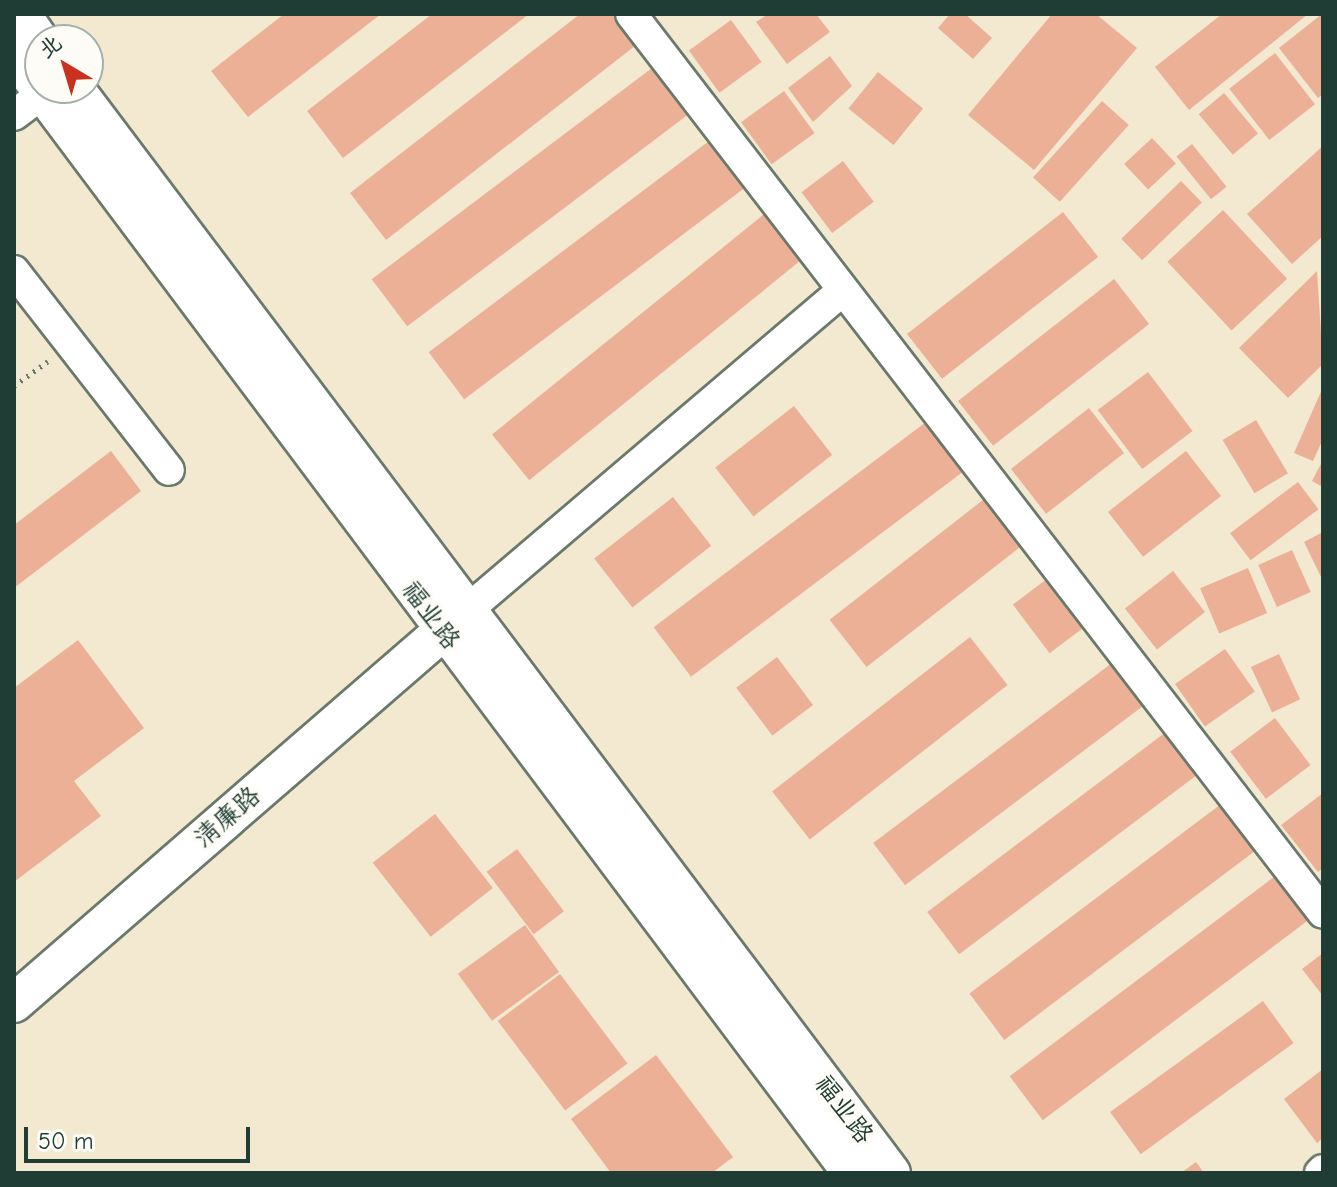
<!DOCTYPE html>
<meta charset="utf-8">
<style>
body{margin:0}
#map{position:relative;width:1337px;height:1187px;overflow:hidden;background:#f3e8d0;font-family:"Comic Neue","LXGW WenKai TC",sans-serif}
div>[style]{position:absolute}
.building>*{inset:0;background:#ecb097;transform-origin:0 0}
.path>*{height:5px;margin-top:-2.5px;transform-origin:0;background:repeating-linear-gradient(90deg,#69796b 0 2px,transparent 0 8px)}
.roads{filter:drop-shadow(2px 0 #69796b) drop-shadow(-2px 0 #69796b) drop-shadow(0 2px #69796b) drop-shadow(0 -2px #69796b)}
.minor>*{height:30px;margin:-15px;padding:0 15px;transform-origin:15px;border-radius:15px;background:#fff}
.tertiary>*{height:38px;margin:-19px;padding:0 19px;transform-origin:19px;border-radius:19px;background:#fff}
span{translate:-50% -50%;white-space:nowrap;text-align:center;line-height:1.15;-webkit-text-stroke:8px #fdfcf7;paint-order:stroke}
.street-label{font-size:26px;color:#1f3d34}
.frame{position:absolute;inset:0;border:16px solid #1f3d34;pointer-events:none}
.north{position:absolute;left:24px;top:24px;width:80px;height:80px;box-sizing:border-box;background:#fdfcf7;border:2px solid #a4b0a9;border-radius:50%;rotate:322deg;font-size:22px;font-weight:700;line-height:32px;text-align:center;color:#1f3d34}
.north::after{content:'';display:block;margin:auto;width:28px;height:36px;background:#c8321e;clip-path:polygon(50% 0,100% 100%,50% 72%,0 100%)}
.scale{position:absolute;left:24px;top:1127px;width:226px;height:36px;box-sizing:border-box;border:4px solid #1f3d34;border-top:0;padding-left:10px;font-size:24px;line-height:28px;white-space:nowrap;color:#1f3d34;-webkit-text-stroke:6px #fdfcf7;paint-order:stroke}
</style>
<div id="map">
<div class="building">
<div style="clip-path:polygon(284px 14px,381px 14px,248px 117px,211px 71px)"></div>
<div style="clip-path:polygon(432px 14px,529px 14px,343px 158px,307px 111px)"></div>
<div style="clip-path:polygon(580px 14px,618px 14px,640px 42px,386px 240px,350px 193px)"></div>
<div style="clip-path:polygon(768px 14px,816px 14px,830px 32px,787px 64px,756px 22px)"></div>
<div style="clip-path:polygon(950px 14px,965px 14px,992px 38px,973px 59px,938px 28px)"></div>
<div style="clip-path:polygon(1052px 14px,1096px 14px,1137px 48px,1034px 170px,968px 115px)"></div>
<div style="clip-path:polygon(1222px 14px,1308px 14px,1189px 110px,1155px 67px)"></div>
<div style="clip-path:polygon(1322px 14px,1323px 94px,1318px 98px,1279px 48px)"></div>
<div style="left:731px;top:20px;width:52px;height:52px;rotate:54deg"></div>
<div style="left:1275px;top:53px;width:65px;height:58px;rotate:52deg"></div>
<div style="clip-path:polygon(830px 56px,852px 86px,813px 122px,788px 88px)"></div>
<div style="left:656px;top:65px;width:59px;height:356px;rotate:53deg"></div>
<div style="left:878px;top:72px;width:58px;height:47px;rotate:39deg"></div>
<div style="left:784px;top:91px;width:52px;height:53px;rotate:54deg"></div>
<div style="left:1224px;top:93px;width:53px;height:33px;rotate:50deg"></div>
<div style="left:1102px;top:101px;width:36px;height:103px;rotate:42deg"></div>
<div style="left:713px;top:138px;width:59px;height:356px;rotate:53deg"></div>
<div style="left:1152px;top:138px;width:35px;height:38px;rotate:47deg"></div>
<div style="left:1192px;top:144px;width:55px;height:20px;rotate:51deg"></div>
<div style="clip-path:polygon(1323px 146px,1323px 236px,1292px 264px,1247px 214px)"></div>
<div style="left:843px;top:161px;width:51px;height:52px;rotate:53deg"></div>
<div style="left:1181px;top:181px;width:30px;height:83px;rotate:46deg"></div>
<div style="left:1223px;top:210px;width:94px;height:76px;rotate:47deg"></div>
<div style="left:768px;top:211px;width:59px;height:355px;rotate:51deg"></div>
<div style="left:1063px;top:212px;width:57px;height:198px;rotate:52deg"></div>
<div style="clip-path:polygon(1317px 271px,1323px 364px,1288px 398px,1239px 348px)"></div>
<div style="left:1114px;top:279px;width:57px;height:198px;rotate:52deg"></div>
<div style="left:1148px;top:372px;width:74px;height:63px;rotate:53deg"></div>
<div style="clip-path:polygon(1323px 387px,1323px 439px,1313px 461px,1294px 453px)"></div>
<div style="left:794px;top:406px;width:62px;height:100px;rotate:52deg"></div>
<div style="left:1089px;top:408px;width:57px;height:99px;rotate:52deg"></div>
<div style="left:934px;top:416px;width:62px;height:351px;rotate:53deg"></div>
<div style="left:1256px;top:420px;width:62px;height:39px;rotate:59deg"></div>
<div style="clip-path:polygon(111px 451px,141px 491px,14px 588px,14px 525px)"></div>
<div style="left:1186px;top:451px;width:57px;height:99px;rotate:52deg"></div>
<div style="clip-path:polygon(1323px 460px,1323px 487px,1312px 481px)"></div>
<div style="left:1298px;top:482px;width:34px;height:85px;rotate:53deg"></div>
<div style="left:988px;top:496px;width:60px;height:201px;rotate:52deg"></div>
<div style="left:673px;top:497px;width:62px;height:100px;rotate:52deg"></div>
<div style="clip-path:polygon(1323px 532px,1323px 581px,1304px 542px)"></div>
<div style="left:1292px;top:550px;width:46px;height:37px;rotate:66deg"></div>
<div style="left:1248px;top:568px;width:49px;height:52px;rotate:67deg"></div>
<div style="left:1173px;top:571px;width:52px;height:61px;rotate:52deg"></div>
<div style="left:1056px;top:572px;width:61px;height:54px;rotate:53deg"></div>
<div style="left:970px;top:637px;width:61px;height:251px;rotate:52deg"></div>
<div style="clip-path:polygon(78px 640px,144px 728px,74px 781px,101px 816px,14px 882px,14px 688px)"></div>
<div style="left:1225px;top:649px;width:52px;height:61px;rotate:55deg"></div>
<div style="left:1279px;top:654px;width:50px;height:31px;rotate:65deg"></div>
<div style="left:777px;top:657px;width:60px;height:51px;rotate:53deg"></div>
<div style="left:1116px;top:660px;width:53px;height:304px;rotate:53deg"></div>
<div style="left:1275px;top:718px;width:59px;height:56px;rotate:53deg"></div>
<div style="left:1170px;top:729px;width:53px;height:304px;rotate:53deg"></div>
<div style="clip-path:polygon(1323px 793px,1323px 868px,1318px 872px,1281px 825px)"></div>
<div style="left:1229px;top:798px;width:58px;height:325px;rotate:53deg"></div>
<div style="left:435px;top:814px;width:94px;height:79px;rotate:52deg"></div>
<div style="left:517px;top:849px;width:78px;height:38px;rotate:53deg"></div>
<div style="left:1282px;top:871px;width:55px;height:341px;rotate:53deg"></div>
<div style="left:525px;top:925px;width:58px;height:83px;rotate:54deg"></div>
<div style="clip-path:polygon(1323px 953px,1323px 996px,1302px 969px)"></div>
<div style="left:560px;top:974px;width:112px;height:78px;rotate:53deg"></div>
<div style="left:1263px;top:1001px;width:52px;height:189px;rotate:54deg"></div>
<div style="clip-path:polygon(656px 1055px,733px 1157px,712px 1173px,611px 1173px,571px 1119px)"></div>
<div style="clip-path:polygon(1323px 1069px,1323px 1138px,1317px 1143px,1284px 1099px)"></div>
<div style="clip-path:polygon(1196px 1162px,1204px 1173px,1181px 1173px)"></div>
</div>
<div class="path">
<div style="left:14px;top:386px;width:42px;rotate:-36.3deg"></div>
</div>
<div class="roads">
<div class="minor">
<div style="left:631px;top:14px;width:1134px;rotate:52.41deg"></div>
<div style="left:14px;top:115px;width:45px;rotate:-36.9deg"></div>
<div style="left:14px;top:271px;width:252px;rotate:52.1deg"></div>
<div style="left:452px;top:623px;width:512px;rotate:-40.41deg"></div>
<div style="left:1320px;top:1173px;width:4px;rotate:-45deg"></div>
</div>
<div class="tertiary">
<div style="left:21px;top:14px;width:33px;rotate:55deg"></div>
<div style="left:14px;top:54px;width:1398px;rotate:53.17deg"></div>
<div style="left:74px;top:88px;width:1358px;rotate:53.02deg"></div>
<div style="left:14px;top:1003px;width:566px;rotate:-40.92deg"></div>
</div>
</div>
<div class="street-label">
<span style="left:430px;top:616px;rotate:53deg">福业路</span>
<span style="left:228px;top:818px;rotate:-41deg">清廉路</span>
<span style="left:843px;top:1110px;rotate:53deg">福业路</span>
</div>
<div class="frame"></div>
<div class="north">北</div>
<div class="scale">50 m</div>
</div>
